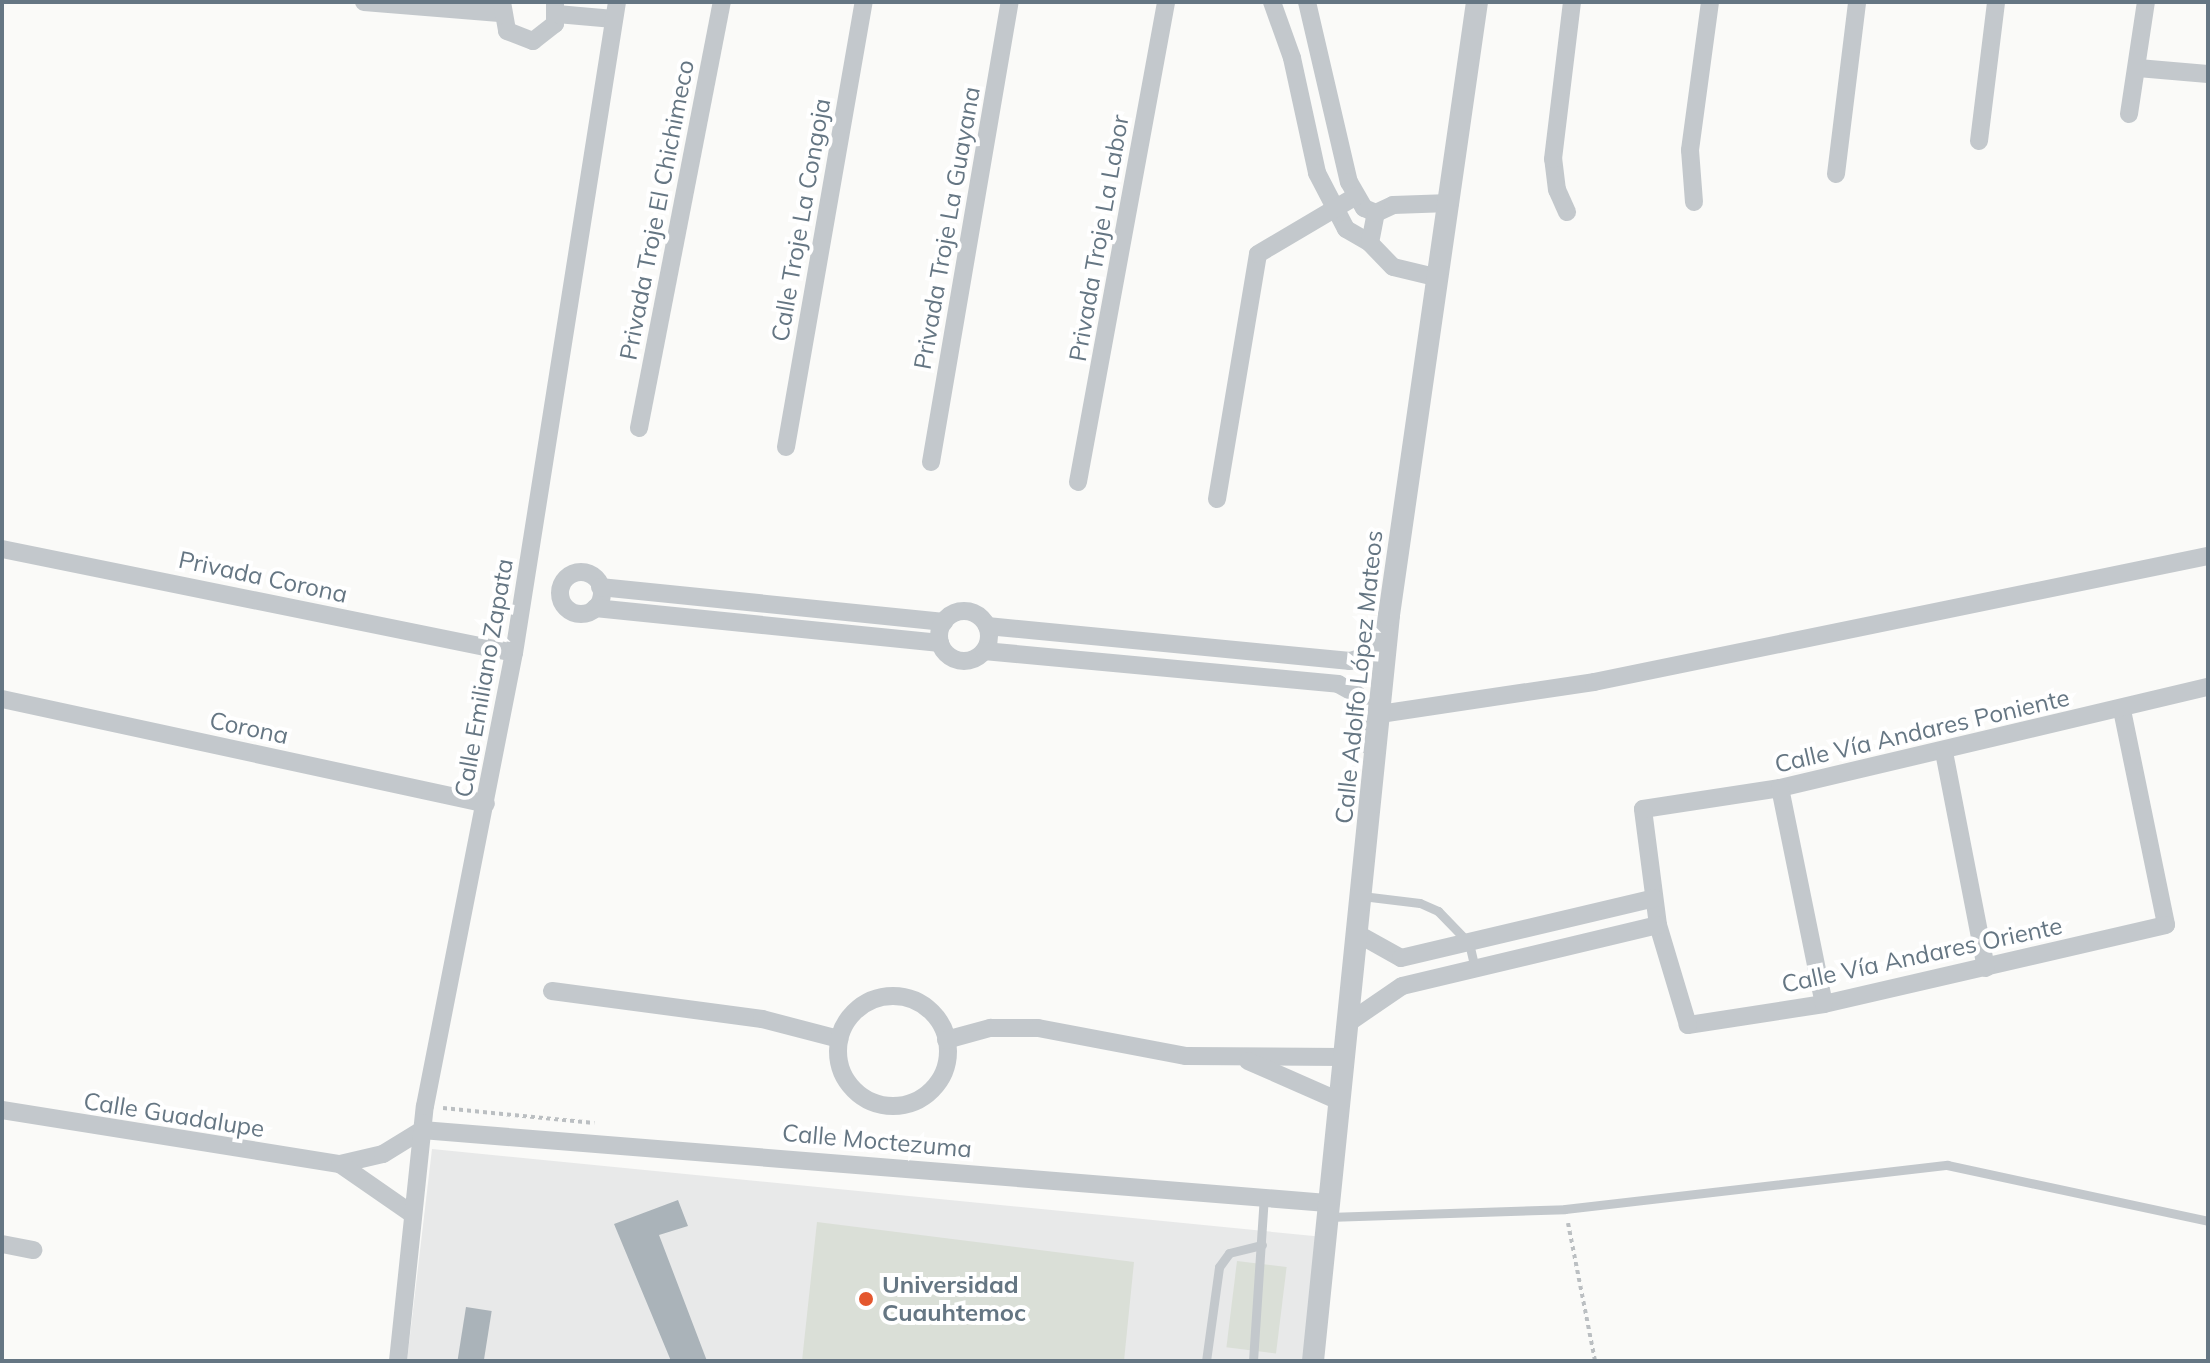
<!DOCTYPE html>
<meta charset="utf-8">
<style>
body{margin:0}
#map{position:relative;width:2210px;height:1363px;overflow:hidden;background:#fafaf8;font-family:Mulish,sans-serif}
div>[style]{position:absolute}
.built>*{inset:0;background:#e8e9e9}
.green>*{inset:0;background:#dadfd7;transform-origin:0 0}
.building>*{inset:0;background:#aab3b9;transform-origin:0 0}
.path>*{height:4px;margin-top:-2px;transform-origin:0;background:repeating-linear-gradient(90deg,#bbbfc2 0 4px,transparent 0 8px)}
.service>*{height:9px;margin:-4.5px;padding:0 4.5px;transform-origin:4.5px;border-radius:4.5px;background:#c3c8cc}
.minor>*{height:18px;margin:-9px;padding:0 9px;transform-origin:9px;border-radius:9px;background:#c3c8cc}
.minor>.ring{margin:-9px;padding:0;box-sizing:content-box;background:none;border:18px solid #c3c8cc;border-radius:50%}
.tertiary>*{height:22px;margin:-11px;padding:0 11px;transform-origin:11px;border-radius:11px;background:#c3c8cc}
.dots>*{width:22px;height:22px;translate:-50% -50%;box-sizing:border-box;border:4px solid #fff;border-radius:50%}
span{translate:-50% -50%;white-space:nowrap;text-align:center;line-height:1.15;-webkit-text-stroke:8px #fff;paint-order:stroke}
.street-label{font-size:24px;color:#657683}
.poi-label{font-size:24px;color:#657683;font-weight:700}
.left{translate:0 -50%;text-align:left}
.frame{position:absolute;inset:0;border:4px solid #657683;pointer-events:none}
</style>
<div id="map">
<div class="built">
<div style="clip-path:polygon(432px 1149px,1324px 1237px,1313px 1361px,407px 1361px)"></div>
</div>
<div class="green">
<div style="clip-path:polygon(817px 1222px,1134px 1262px,1124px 1361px,802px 1361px)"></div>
<div style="left:1237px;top:1261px;width:50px;height:87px;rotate:7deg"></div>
</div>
<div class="building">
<div style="clip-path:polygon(678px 1200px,688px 1226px,659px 1235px,707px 1361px,671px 1361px,614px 1224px)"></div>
<div style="left:466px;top:1307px;width:26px;height:55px;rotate:9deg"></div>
</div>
<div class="path">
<div style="left:443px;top:1108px;width:152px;rotate:5.7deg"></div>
<div style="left:1568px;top:1223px;width:141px;rotate:78.9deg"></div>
</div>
<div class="service">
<div style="left:1362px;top:896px;width:58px;rotate:6.9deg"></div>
<div style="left:1420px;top:903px;width:20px;rotate:24deg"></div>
<div style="left:1438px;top:911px;width:45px;rotate:45.9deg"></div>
<div style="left:1469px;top:943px;width:28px;rotate:77deg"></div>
<div style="left:1328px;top:1217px;width:237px;rotate:-1.9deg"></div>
<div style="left:1565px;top:1209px;width:385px;rotate:-6.6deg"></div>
<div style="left:1947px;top:1165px;width:267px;rotate:12.1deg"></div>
<div style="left:1206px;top:1361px;width:95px;rotate:-82.1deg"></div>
<div style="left:1219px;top:1267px;width:17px;rotate:-54deg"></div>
<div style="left:1229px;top:1253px;width:34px;rotate:-14deg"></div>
<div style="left:1253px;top:1361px;width:164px;rotate:-86.2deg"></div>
</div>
<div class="minor">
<div style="left:364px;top:2px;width:136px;rotate:4.6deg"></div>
<div style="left:502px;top:2px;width:29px;rotate:80deg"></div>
<div style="left:507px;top:31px;width:28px;rotate:21deg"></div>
<div style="left:533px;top:41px;width:28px;rotate:-38deg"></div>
<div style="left:555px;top:24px;width:22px;rotate:-90deg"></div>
<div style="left:1272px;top:2px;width:59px;rotate:70.3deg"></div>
<div style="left:1292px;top:58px;width:118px;rotate:77.7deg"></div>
<div style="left:1317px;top:173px;width:63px;rotate:62.6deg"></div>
<div style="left:1346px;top:229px;width:28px;rotate:30deg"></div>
<div style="left:1307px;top:2px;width:185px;rotate:76.9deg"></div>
<div style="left:1349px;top:182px;width:30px;rotate:60deg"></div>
<div style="left:1364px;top:208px;width:13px;rotate:23deg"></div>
<div style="left:557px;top:14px;width:57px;rotate:5deg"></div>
<div style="left:2138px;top:68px;width:70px;rotate:4.9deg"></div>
<div style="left:2129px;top:114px;width:113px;rotate:-81.4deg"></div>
<div style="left:1979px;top:141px;width:140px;rotate:-83deg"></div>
<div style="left:1836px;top:174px;width:173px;rotate:-83deg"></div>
<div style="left:1694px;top:202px;width:52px;rotate:-94.4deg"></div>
<div style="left:1690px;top:150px;width:149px;rotate:-82.3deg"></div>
<div style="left:1567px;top:212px;width:24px;rotate:-114deg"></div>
<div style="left:1557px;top:190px;width:31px;rotate:-97deg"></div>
<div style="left:1553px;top:159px;width:158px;rotate:-83.1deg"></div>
<div style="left:1439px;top:278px;width:47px;rotate:-166.6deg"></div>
<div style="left:1393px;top:267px;width:33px;rotate:-134deg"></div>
<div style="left:1370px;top:243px;width:31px;rotate:-79deg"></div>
<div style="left:1376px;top:213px;width:19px;rotate:-25deg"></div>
<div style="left:1393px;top:205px;width:57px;rotate:-2deg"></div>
<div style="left:639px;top:428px;width:434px;rotate:-79deg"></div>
<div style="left:786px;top:447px;width:452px;rotate:-80.1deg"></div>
<div style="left:931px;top:462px;width:467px;rotate:-80.3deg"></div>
<div style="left:1078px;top:482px;width:488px;rotate:-79.6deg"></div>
<div style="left:1217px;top:499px;width:248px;rotate:-80.5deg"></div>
<div style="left:1258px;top:254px;width:114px;rotate:-30.6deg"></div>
<div style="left:2px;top:549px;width:522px;rotate:11.48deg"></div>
<div class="ring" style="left:560px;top:572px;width:24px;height:24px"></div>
<div style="left:600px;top:587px;width:346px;rotate:5.8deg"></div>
<div style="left:595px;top:608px;width:347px;rotate:5.8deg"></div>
<div class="ring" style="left:939px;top:611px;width:32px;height:32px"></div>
<div style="left:987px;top:626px;width:365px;rotate:5.5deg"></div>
<div style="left:1350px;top:661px;width:14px;rotate:-17deg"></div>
<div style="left:1363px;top:657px;width:49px;rotate:-58.2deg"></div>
<div style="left:984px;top:651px;width:356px;rotate:5.3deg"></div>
<div style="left:1338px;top:684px;width:21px;rotate:29deg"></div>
<div style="left:1356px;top:694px;width:21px;rotate:59deg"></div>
<div style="left:1367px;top:712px;width:36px;rotate:84deg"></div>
<div style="left:2px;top:699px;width:495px;rotate:12.2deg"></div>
<div style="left:2122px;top:710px;width:219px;rotate:78.4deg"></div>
<div style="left:2166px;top:925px;width:351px;rotate:167deg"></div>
<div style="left:1824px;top:1004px;width:138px;rotate:171.2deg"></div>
<div style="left:1688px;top:1025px;width:104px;rotate:-106.7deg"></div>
<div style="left:1658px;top:925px;width:117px;rotate:-97.4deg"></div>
<div style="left:1643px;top:809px;width:139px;rotate:-8.7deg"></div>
<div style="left:1780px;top:788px;width:440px;rotate:-13.3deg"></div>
<div style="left:1380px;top:714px;width:216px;rotate:-8.5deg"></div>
<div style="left:1594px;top:682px;width:627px;rotate:-11.6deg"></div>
<div style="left:1944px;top:752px;width:220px;rotate:79deg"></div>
<div style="left:1780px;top:788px;width:220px;rotate:78.5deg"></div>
<div style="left:1358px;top:934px;width:49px;rotate:29.2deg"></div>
<div style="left:1401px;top:958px;width:260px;rotate:-13.3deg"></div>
<div style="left:552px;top:991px;width:212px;rotate:7.6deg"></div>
<div style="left:762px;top:1019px;width:80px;rotate:14.6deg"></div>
<div class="ring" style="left:838px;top:996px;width:92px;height:92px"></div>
<div style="left:1348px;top:1023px;width:65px;rotate:-34.4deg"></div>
<div style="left:1402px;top:986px;width:263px;rotate:-13.4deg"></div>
<div style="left:946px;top:1040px;width:46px;rotate:-15.3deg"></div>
<div style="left:990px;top:1028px;width:48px"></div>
<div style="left:1038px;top:1028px;width:151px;rotate:10.7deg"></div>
<div style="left:1186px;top:1056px;width:156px;rotate:0.4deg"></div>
<div style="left:1248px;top:1061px;width:97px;rotate:23.7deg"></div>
<div style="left:2px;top:1110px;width:342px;rotate:9.1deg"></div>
<div style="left:340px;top:1164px;width:44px;rotate:-13.1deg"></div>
<div style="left:383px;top:1154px;width:46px;rotate:-31.6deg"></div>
<div style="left:422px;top:1130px;width:908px;rotate:4.61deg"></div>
<div style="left:340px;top:1164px;width:88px;rotate:34.8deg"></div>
<div style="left:2px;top:1244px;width:32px;rotate:11deg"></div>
<div style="left:398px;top:1361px;width:256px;rotate:-84deg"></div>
<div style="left:425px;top:1106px;width:462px;rotate:-78.9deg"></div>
<div style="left:514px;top:653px;width:659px;rotate:-81.01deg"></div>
</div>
<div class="tertiary">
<div style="left:1313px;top:1361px;width:750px;rotate:-84.18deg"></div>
<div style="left:1389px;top:615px;width:619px;rotate:-81.83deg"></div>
</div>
<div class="dots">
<div style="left:866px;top:1299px;background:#e4572e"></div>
</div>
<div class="street-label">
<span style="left:657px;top:210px;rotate:-79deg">Privada Troje El Chichimeco</span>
<span style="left:801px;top:220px;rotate:-80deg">Calle Troje La Congoja</span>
<span style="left:947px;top:228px;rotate:-80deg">Privada Troje La Guayana</span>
<span style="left:1099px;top:238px;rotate:-80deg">Privada Troje La Labor</span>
<span style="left:263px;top:577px;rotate:12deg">Privada Corona</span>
<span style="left:1359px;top:677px;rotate:-84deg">Calle Adolfo López Mateos</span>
<span style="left:484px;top:678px;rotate:-80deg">Calle Emiliano Zapata</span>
<span style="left:249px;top:728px;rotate:12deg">Corona</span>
<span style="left:1922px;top:731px;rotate:-13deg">Calle Vía Andares Poniente</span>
<span style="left:1922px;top:955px;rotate:-12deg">Calle Vía Andares Oriente</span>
<span style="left:174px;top:1115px;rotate:9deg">Calle Guadalupe</span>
<span style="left:877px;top:1141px;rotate:5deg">Calle Moctezuma</span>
</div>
<div class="poi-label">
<span class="left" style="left:882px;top:1299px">Universidad<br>Cuauhtemoc</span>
</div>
<div class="frame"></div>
</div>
